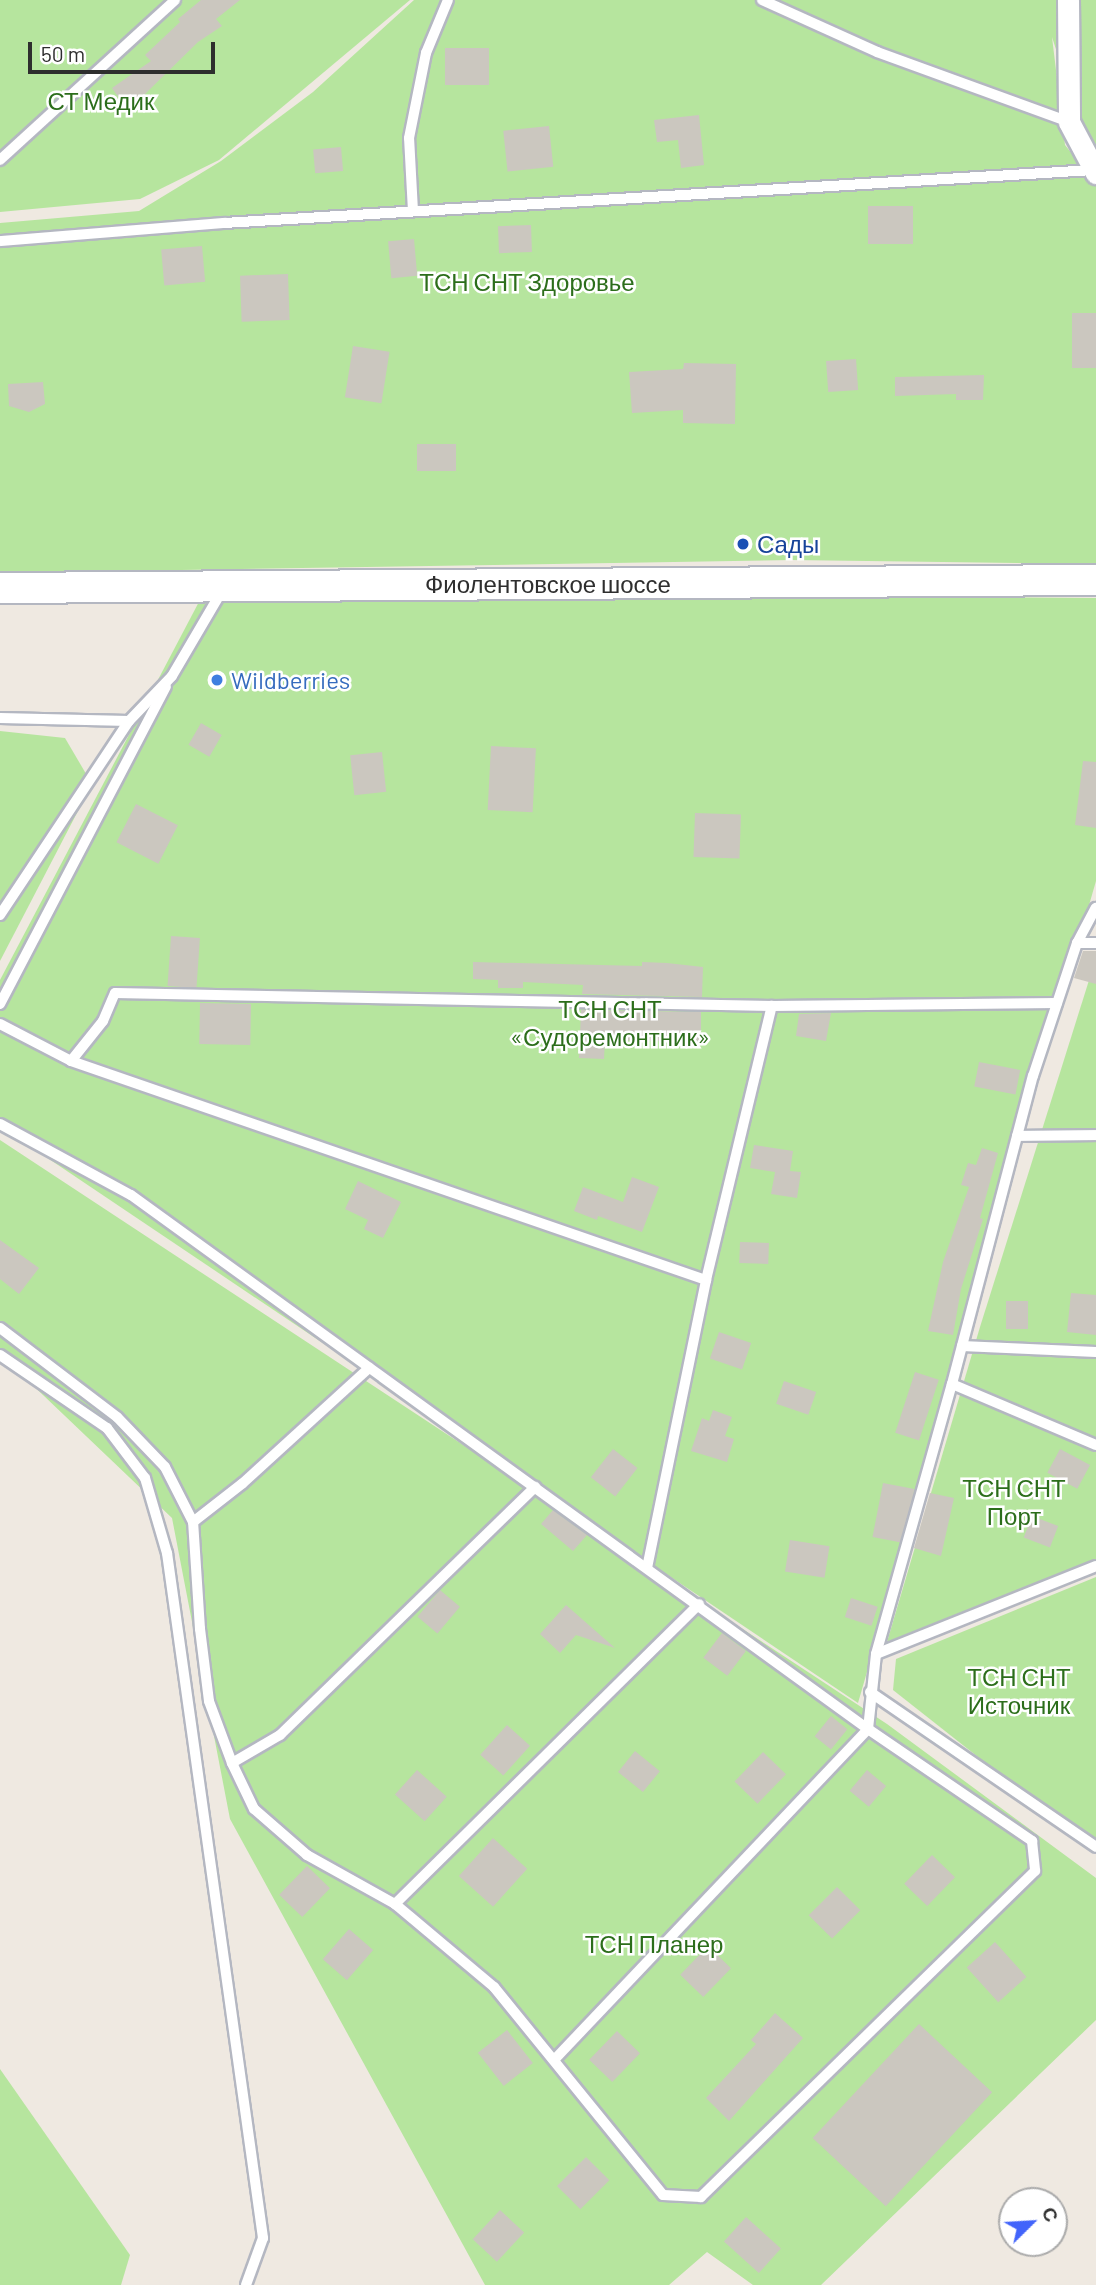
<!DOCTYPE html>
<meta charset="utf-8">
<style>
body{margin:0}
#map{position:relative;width:1096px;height:2285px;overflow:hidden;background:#efe9e1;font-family:Barlow,sans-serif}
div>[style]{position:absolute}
.green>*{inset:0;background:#b6e59e}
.building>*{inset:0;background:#cbc7bf;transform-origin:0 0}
.roads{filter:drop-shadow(2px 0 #b4b7c1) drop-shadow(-2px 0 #b4b7c1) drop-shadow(0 2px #b4b7c1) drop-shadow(0 -2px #b4b7c1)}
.lane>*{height:10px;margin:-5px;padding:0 5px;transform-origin:5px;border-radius:5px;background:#fff}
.street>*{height:21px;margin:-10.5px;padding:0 10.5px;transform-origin:10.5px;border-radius:10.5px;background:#fff}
.secondary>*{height:30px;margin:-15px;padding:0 15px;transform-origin:15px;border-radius:15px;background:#fff}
.dots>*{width:19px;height:19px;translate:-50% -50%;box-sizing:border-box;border:4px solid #fff;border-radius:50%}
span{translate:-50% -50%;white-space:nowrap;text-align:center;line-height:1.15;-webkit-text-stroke:5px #fff;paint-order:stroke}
.park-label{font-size:24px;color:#2c6e1b}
.transit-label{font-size:24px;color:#164399}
.left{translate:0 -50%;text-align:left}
.street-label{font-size:24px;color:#2e2e2e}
.shop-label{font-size:24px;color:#366cbe}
.north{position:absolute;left:998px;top:2187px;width:70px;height:70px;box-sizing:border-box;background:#fff;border:2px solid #ababab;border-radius:50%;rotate:66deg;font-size:19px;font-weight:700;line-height:28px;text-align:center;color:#2e2e2e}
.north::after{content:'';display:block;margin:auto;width:24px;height:32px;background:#4264fb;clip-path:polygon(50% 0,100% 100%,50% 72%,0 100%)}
.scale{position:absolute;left:28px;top:42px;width:187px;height:32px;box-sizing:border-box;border:4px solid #2e2e2e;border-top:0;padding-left:9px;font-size:21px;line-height:24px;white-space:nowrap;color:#2e2e2e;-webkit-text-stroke:5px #fff;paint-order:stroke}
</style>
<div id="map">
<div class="green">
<div style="clip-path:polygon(0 0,410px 0,219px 160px,140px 199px,0 212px)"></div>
<div style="clip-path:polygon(414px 0,1096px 0,1096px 153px,1078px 117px,1052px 37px,1065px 145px,1096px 184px,1096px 564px,792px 560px,0 573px,0 223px,139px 211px,221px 161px,313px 92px)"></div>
<div style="clip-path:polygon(708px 595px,1096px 598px,1096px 881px,858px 1703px,0 1126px,0 980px,201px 598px)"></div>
<div style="clip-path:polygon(0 731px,65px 738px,92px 784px,0 961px)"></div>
<div style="clip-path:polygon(1096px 958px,1096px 1559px,887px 1642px,980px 1327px)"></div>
<div style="clip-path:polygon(0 1140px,887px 1724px,1096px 1878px,1096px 2020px,821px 2285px,753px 2285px,707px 2252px,669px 2285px,485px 2285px,230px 1819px,172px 1518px,0 1354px)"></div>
<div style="clip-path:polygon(1096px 1577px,1096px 1850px,893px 1690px,896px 1659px)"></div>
<div style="clip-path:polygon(0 2069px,130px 2255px,121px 2285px,0 2285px)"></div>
</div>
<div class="building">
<div style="clip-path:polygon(201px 0,240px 0,216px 19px,222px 26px,198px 42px,145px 94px,126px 108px,112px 88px,151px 61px,145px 55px,180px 22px,178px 19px)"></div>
<div style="left:489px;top:48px;width:37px;height:44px;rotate:90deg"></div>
<div style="clip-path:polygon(699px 115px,704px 165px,681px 168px,678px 140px,657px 142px,654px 120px)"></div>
<div style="left:549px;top:126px;width:41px;height:46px;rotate:84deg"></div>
<div style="left:341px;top:147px;width:24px;height:28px;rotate:85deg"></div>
<div style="left:868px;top:206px;width:45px;height:38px"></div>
<div style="left:531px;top:225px;width:27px;height:33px;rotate:88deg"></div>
<div style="left:414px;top:239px;width:37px;height:26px;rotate:85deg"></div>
<div style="left:202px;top:246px;width:36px;height:41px;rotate:85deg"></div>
<div style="left:288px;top:274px;width:46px;height:48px;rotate:88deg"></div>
<div style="left:1096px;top:313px;width:55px;height:24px;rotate:90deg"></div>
<div style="left:353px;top:346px;width:37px;height:52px;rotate:9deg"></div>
<div style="left:856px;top:359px;width:31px;height:30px;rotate:86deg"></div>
<div style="clip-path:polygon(684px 363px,736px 364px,735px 424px,683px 423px,683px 410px,632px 413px,629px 372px,683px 369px)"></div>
<div style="clip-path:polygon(984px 375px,983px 400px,956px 400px,956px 394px,895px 396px,895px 377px)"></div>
<div style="clip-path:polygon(43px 382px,45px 404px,29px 412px,9px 406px,8px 384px)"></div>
<div style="left:417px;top:444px;width:39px;height:27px"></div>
<div style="left:201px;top:723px;width:24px;height:25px;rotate:30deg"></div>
<div style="left:491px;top:746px;width:45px;height:64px;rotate:3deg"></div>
<div style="left:382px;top:752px;width:40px;height:32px;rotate:84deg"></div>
<div style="clip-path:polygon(1083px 761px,1096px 762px,1096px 828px,1075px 825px)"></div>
<div style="left:136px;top:804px;width:47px;height:43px;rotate:27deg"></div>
<div style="left:695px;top:813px;width:46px;height:44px;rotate:2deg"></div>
<div style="left:171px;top:936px;width:29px;height:50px;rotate:4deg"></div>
<div style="clip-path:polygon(1083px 951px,1096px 951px,1096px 984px,1074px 978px)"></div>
<div style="clip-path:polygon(473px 962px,642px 966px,642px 962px,667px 963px,703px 967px,702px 997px,582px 994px,583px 985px,523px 982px,523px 988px,498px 988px,498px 980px,473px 979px)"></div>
<div style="left:200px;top:1003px;width:51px;height:41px;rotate:1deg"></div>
<div style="clip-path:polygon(581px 1010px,701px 1012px,701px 1042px,605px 1040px,604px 1059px,579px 1058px)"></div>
<div style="clip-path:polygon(831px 1013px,826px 1041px,796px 1036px,799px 1014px)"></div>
<div style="left:979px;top:1062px;width:42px;height:25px;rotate:11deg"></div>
<div style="clip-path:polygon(754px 1145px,793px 1151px,790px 1171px,801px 1172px,797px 1198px,771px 1194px,775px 1172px,750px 1168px)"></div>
<div style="clip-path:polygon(982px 1148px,998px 1153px,980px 1218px,983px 1219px,961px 1289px,953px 1335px,928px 1331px,943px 1262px,969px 1187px,961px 1185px,968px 1163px,976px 1165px)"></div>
<div style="clip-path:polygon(632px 1177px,659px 1187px,642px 1232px,598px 1216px,597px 1220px,574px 1211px,583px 1187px,623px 1202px)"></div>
<div style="clip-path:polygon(358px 1181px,401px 1202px,383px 1238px,364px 1229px,368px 1220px,345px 1209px)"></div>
<div style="clip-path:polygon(0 1240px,39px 1268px,19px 1294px,0 1279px)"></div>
<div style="left:740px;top:1242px;width:29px;height:21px;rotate:2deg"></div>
<div style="clip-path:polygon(1071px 1293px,1096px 1295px,1096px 1335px,1067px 1332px)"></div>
<div style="left:1006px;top:1301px;width:22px;height:28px"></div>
<div style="left:719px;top:1332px;width:34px;height:28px;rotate:19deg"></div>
<div style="left:915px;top:1372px;width:25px;height:64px;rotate:18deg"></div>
<div style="left:784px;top:1381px;width:34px;height:24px;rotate:19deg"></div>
<div style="clip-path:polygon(713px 1410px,732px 1417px,725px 1436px,734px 1439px,727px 1462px,691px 1451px,702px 1418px,709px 1421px)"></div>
<div style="left:613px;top:1449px;width:31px;height:36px;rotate:38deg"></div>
<div style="left:1060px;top:1449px;width:34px;height:27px;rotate:28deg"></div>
<div style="left:883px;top:1483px;width:32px;height:55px;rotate:11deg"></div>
<div style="clip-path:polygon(930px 1493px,954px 1498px,941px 1556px,914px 1548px)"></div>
<div style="clip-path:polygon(553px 1510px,587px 1535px,573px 1551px,541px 1524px)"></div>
<div style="left:1032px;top:1516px;width:28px;height:23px;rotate:21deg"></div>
<div style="left:790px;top:1540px;width:40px;height:32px;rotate:9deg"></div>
<div style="left:440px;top:1590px;width:26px;height:35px;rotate:40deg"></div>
<div style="left:851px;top:1598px;width:28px;height:20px;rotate:18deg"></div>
<div style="clip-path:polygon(566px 1605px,615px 1648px,576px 1635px,560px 1653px,540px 1634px)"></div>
<div style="left:722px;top:1633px;width:30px;height:31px;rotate:37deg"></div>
<div style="left:831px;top:1716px;width:21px;height:26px;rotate:39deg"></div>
<div style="left:507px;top:1725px;width:31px;height:40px;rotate:42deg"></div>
<div style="left:635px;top:1751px;width:32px;height:27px;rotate:39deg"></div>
<div style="left:763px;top:1752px;width:32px;height:41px;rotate:44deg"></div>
<div style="left:417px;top:1770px;width:40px;height:33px;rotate:42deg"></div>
<div style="left:867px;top:1770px;width:25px;height:27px;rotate:40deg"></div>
<div style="left:493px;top:1838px;width:46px;height:51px;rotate:42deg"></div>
<div style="left:932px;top:1855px;width:32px;height:40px;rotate:44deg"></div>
<div style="left:307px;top:1866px;width:32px;height:40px;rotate:44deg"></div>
<div style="left:837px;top:1887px;width:33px;height:40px;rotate:45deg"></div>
<div style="left:349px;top:1929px;width:32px;height:40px;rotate:41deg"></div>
<div style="left:995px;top:1942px;width:47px;height:38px;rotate:48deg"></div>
<div style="left:708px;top:1946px;width:32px;height:40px;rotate:44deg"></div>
<div style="clip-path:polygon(775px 2013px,803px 2038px,729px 2121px,706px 2098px,756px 2044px,751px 2040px)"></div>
<div style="left:919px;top:2024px;width:100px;height:156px;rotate:43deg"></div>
<div style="left:507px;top:2030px;width:42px;height:37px;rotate:52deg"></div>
<div style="left:617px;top:2031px;width:32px;height:40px;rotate:44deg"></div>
<div style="left:586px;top:2157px;width:33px;height:41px;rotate:45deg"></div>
<div style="left:500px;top:2210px;width:33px;height:40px;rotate:43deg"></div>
<div style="left:746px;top:2217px;width:47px;height:33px;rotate:42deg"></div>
</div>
<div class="roads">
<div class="lane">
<div style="left:762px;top:0;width:126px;rotate:24.3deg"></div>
<div style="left:877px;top:52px;width:204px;rotate:20deg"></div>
<div style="left:0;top:160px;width:237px;rotate:-42.4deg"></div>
<div style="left:413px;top:211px;width:73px;rotate:-93.1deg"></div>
<div style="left:409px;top:138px;width:87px;rotate:-78.7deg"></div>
<div style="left:426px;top:53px;width:57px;rotate:-67.5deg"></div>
<div style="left:0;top:241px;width:225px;rotate:-4.6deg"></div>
<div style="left:224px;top:223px;width:870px;rotate:-3.49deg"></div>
<div style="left:0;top:718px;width:129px;rotate:1.3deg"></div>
<div style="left:0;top:915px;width:233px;rotate:-56.4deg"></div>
<div style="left:129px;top:721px;width:62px;rotate:-46.3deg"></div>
<div style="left:172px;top:676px;width:101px;rotate:-59.6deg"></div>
<div style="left:1077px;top:943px;width:19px"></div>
<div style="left:0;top:1004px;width:358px;rotate:-62.4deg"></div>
<div style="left:0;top:1024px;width:80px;rotate:27.5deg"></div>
<div style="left:71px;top:1061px;width:672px;rotate:19.03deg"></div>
<div style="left:71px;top:1061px;width:51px;rotate:-51.3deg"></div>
<div style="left:103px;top:1021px;width:30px;rotate:-67deg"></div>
<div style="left:115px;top:993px;width:657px;rotate:1.13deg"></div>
<div style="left:772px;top:1006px;width:285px;rotate:-0.6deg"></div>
<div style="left:0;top:1124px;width:149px;rotate:28.5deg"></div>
<div style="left:131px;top:1195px;width:910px;rotate:35.93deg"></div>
<div style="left:868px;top:1729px;width:199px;rotate:34.3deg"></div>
<div style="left:1032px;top:1841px;width:30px;rotate:84deg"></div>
<div style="left:1035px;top:1871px;width:467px;rotate:135.7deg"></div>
<div style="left:701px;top:2197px;width:38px;rotate:-177deg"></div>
<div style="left:663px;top:2195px;width:268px;rotate:-129.1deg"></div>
<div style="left:494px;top:1987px;width:129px;rotate:-140deg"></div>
<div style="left:395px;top:1904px;width:101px;rotate:-150.9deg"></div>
<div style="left:307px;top:1855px;width:70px;rotate:-139deg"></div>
<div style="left:254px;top:1809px;width:51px;rotate:-115.6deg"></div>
<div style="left:232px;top:1763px;width:66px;rotate:-110.4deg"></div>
<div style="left:209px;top:1701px;width:73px;rotate:-97.1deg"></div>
<div style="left:200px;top:1629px;width:107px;rotate:-93.7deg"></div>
<div style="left:193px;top:1522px;width:62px;rotate:-117deg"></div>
<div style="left:165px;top:1467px;width:69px;rotate:-133.8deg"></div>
<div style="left:117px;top:1417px;width:147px;rotate:-142.7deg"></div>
<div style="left:1017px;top:1136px;width:79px;rotate:-0.7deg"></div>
<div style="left:962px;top:1346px;width:134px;rotate:2.6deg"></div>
<div style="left:0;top:1355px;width:130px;rotate:34.3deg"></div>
<div style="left:107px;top:1428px;width:63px;rotate:52.8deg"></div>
<div style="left:145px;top:1478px;width:78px;rotate:73.7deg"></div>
<div style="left:167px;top:1553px;width:692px;rotate:82.02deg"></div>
<div style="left:263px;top:2238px;width:50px;rotate:109.9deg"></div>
<div style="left:952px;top:1384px;width:156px;rotate:23deg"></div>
<div style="left:193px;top:1522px;width:63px;rotate:-38deg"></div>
<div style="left:243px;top:1483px;width:171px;rotate:-42.4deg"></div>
<div style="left:647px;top:1568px;width:294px;rotate:-78.4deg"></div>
<div style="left:706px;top:1280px;width:282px;rotate:-76.5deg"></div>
<div style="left:876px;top:1654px;width:237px;rotate:-21.8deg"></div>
<div style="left:870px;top:1692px;width:274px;rotate:34.4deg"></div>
<div style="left:232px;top:1763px;width:56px;rotate:-30.3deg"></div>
<div style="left:280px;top:1735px;width:356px;rotate:-44.2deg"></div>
<div style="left:395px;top:1904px;width:427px;rotate:-44.6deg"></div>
<div style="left:554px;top:2060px;width:456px;rotate:-46.5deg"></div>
<div style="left:868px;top:1729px;width:75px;rotate:-83.9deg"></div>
<div style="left:876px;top:1654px;width:280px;rotate:-74.3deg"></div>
<div style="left:952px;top:1384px;width:318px;rotate:-75.3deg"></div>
<div style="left:1033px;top:1076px;width:140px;rotate:-71.7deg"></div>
<div style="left:1077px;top:943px;width:40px;rotate:-62deg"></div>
</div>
<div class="street">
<div style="left:1068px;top:0;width:122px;rotate:89.5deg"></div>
<div style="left:1069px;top:122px;width:58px;rotate:62.1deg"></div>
</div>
<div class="secondary">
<div style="left:0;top:588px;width:1096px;rotate:-0.42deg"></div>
</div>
</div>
<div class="dots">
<div style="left:743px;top:544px;background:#1a4fb4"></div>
<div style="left:217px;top:680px;background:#3f7fe0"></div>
</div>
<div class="park-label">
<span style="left:101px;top:101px">СТ Медик</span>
<span style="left:527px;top:282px">ТСН СНТ Здоровье</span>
<span style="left:610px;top:1023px">ТСН СНТ<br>«Судоремонтник»</span>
<span style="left:1014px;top:1502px">ТСН СНТ<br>Порт</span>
<span style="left:1019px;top:1691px">ТСН СНТ<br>Источник</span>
<span style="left:654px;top:1944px">ТСН Планер</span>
</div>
<div class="transit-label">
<span class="left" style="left:757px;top:544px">Сады</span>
</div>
<div class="street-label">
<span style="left:548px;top:584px">Фиолентовское шоссе</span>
</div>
<div class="shop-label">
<span class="left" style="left:231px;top:680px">Wildberries</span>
</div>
<div class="north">С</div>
<div class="scale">50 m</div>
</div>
